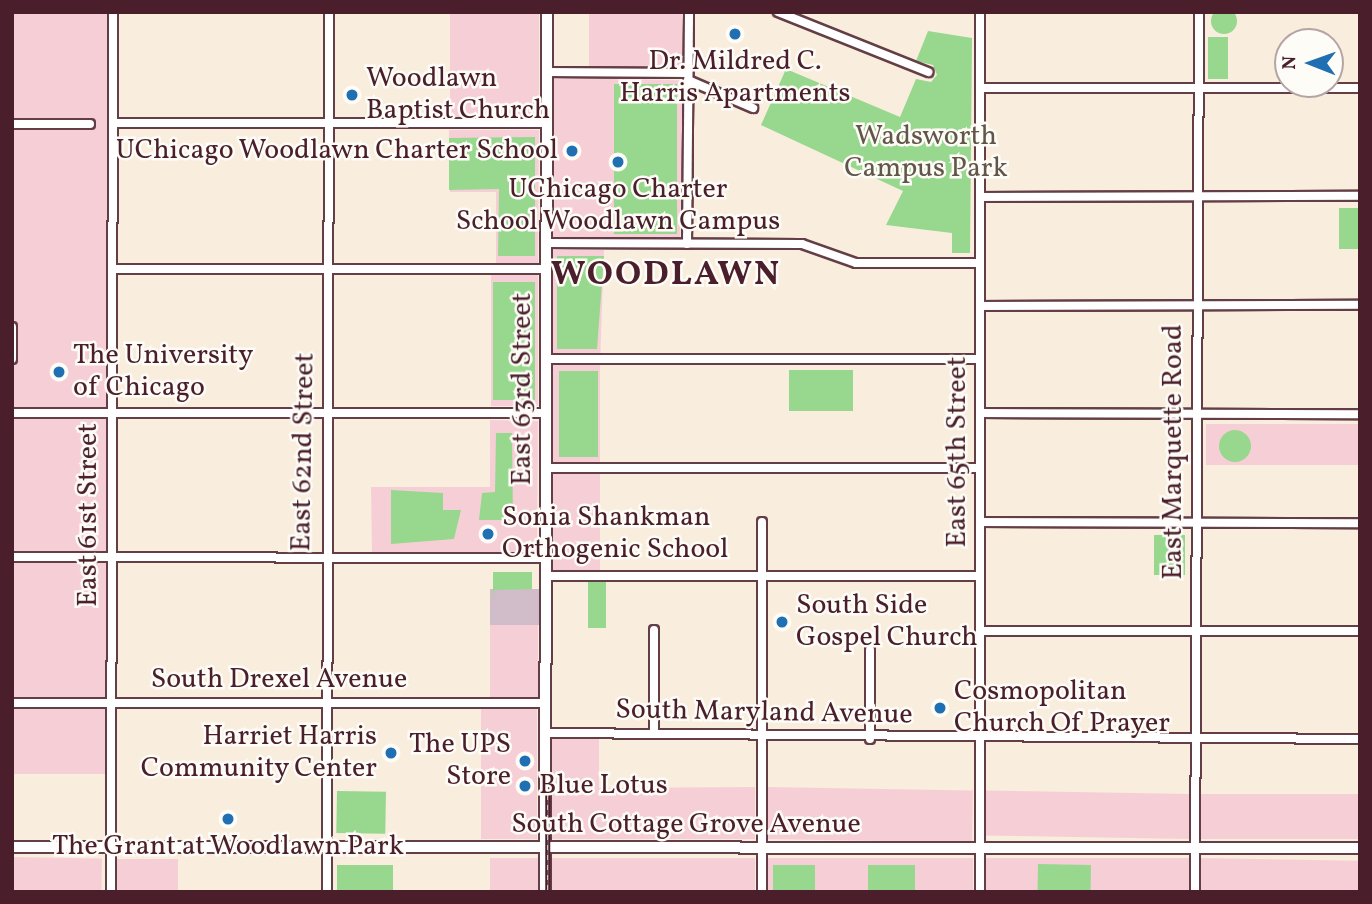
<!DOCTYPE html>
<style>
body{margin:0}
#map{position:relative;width:1372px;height:904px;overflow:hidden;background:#f9eddd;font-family:Vollkorn,serif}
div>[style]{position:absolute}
.built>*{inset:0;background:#f6cfd6;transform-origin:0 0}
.industrial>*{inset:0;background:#d1bdc9;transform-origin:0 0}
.green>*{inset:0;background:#97d88e;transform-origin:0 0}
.round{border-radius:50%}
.roads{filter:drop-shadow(2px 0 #643e46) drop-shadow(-2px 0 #643e46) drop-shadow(0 2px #643e46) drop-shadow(0 -2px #643e46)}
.minor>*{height:8px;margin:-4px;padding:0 4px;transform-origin:4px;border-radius:4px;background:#fff}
.major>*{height:10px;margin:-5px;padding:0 5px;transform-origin:5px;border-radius:5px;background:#fff}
.rail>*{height:4.5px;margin-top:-2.25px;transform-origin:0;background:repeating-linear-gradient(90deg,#fdfcf7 0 5px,#4a1f2b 0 10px);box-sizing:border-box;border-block:2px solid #4a1f2b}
.dots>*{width:19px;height:19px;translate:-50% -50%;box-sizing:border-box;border:4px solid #fdfcf7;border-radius:50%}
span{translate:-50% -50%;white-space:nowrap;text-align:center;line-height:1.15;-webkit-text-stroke:5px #fdfcf7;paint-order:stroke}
.poi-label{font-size:28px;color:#4a1f2b}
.left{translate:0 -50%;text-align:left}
.right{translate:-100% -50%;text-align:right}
.park-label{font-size:28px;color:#615649}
.street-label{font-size:28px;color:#4a1f2b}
.district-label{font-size:35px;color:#4a1f2b;font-weight:700;letter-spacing:2px}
.frame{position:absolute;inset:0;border:14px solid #4a1f2b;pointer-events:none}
.north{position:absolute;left:1274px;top:28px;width:70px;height:70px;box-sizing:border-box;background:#fdfcf7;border:2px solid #b5a4a5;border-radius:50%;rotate:271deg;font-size:19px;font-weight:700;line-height:28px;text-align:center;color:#4a1f2b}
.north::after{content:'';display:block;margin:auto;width:24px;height:32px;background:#1f6fb2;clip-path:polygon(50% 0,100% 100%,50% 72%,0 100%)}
</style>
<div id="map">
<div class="built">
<div style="left:12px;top:12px;width:95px;height:762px"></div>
<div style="left:450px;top:12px;width:89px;height:107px"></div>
<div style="left:589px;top:12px;width:95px;height:55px"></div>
<div style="left:554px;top:78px;width:129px;height:161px;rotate:1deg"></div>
<div style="clip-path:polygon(449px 130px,539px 130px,538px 265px,496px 264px,496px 192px,450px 192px)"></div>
<div style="left:604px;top:250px;width:105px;height:51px;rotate:92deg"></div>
<div style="left:538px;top:273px;width:133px;height:47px;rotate:90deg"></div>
<div style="left:600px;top:364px;width:100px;height:48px;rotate:90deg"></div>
<div style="clip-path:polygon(490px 420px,538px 421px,537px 553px,372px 554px,371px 487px,490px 487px)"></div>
<div style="left:1206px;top:424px;width:154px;height:41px"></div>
<div style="left:553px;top:473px;width:47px;height:97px"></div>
<div style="left:490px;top:625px;width:48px;height:74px"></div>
<div style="left:481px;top:709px;width:56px;height:130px"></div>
<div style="clip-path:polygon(552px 737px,599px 739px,599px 788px,755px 787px,755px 839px,551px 839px)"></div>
<div style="left:767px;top:787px;width:206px;height:52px;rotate:1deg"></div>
<div style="left:1190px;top:794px;width:45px;height:206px;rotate:91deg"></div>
<div style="left:1201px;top:794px;width:159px;height:45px"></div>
<div style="left:12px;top:857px;width:90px;height:35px;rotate:1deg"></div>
<div style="left:538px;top:858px;width:34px;height:48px;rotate:90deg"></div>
<div style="left:755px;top:858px;width:34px;height:203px;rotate:90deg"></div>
<div style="left:973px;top:858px;width:34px;height:205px;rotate:90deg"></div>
<div style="left:1190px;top:858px;width:34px;height:207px;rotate:90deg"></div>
<div style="left:1200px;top:858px;width:160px;height:34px;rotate:1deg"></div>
<div style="left:116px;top:859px;width:62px;height:33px"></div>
</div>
<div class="industrial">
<div style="left:490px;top:589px;width:50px;height:36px"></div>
</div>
<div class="green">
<div class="round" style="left:1211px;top:8px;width:26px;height:26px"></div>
<div style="clip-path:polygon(928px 31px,972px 38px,970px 253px,952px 253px,952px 233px,886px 225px,903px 191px,761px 125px,786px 69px,900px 117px,916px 79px,931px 82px,937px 75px,933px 65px,916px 61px)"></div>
<div style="left:1208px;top:37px;width:20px;height:42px"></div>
<div style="left:614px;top:84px;width:63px;height:150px"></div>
<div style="clip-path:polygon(535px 137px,535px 256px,498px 256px,499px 189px,449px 190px,449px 138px)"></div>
<div style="left:1339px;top:208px;width:21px;height:41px"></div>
<div style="clip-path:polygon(557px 256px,604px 256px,597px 349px,557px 349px)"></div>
<div style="left:493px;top:282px;width:42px;height:118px"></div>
<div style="left:789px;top:370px;width:64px;height:41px"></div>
<div style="left:559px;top:371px;width:39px;height:86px"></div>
<div class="round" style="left:1219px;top:430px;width:32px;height:32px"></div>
<div style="clip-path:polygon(496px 433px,512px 433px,513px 520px,479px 520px,482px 493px,495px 492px)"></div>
<div style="clip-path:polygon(391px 490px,443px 493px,443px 510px,461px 510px,454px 539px,391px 544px)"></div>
<div style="left:1154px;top:535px;width:31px;height:40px"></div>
<div style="clip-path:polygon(493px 572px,532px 572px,532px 589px,494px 590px,493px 600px)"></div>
<div style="left:588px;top:581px;width:18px;height:47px"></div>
<div style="left:337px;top:791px;width:49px;height:42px;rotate:1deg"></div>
<div style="left:1038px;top:864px;width:53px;height:28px;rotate:1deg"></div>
<div style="left:337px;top:865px;width:56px;height:27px"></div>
<div style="left:773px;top:865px;width:42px;height:27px"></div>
<div style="left:868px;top:865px;width:47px;height:27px"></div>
</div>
<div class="roads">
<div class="minor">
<div style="left:778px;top:12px;width:162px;rotate:21.8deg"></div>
<div style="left:547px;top:72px;width:141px;rotate:0.4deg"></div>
<div style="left:688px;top:80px;width:71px;rotate:23.3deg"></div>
<div style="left:980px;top:88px;width:380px"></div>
<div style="left:113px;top:123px;width:434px"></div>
<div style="left:12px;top:124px;width:78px"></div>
<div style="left:980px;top:197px;width:380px;rotate:-0.2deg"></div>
<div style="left:547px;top:243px;width:255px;rotate:0.2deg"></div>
<div style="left:802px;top:244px;width:57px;rotate:19.4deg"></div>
<div style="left:856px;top:263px;width:124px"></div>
<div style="left:687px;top:244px;width:232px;rotate:-89.5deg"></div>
<div style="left:112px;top:269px;width:435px"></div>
<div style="left:980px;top:306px;width:380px;rotate:-0.2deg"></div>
<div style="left:12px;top:327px;width:32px;rotate:90deg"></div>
<div style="left:546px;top:359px;width:434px"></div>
<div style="left:12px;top:413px;width:534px"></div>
<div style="left:980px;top:413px;width:380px;rotate:0.2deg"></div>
<div style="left:546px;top:468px;width:434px"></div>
<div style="left:762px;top:522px;width:370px;rotate:90deg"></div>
<div style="left:980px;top:522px;width:380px;rotate:0.2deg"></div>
<div style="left:12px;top:557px;width:534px;rotate:0.11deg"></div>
<div style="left:546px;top:576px;width:434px"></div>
<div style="left:980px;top:631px;width:380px"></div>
<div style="left:870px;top:650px;width:89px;rotate:90deg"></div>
<div style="left:12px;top:703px;width:533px"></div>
<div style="left:545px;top:733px;width:815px;rotate:0.42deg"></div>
<div style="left:654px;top:734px;width:104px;rotate:-90deg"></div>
<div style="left:111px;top:892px;width:880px;rotate:-89.87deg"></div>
<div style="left:327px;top:892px;width:880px;rotate:-89.87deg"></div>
<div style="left:980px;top:892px;width:880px;rotate:-90deg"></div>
<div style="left:1195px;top:892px;width:880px;rotate:-89.74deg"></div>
</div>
<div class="major">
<div style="left:12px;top:847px;width:1348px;rotate:0.04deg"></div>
<div style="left:545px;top:892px;width:880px;rotate:-89.87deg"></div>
</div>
</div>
<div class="rail">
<div style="left:548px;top:785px;width:107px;rotate:90deg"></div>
</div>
<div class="dots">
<div style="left:735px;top:34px;background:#1f6fb2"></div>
<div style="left:352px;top:95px;background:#1f6fb2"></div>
<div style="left:572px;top:151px;background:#1f6fb2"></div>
<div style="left:618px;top:162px;background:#1f6fb2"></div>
<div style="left:59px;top:372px;background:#1f6fb2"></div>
<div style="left:488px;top:534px;background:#1f6fb2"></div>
<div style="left:782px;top:622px;background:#1f6fb2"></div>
<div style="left:940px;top:708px;background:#1f6fb2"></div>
<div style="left:391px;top:753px;background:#1f6fb2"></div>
<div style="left:525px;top:761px;background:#1f6fb2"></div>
<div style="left:525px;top:786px;background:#1f6fb2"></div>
<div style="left:228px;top:819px;background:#1f6fb2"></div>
</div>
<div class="poi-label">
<span style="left:735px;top:78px">Dr. Mildred C.<br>Harris Apartments</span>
<span class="left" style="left:366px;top:95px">Woodlawn<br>Baptist Church</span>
<span class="right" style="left:558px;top:151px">UChicago Woodlawn Charter School</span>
<span style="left:618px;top:206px">UChicago Charter<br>School Woodlawn Campus</span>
<span class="left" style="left:73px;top:372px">The University<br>of Chicago</span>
<span class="left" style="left:502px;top:534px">Sonia Shankman<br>Orthogenic School</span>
<span class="left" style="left:796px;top:622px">South Side<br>Gospel Church</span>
<span class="left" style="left:954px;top:708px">Cosmopolitan<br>Church Of Prayer</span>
<span class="right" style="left:377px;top:753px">Harriet Harris<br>Community Center</span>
<span class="right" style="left:511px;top:761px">The UPS<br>Store</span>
<span class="left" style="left:539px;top:786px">Blue Lotus</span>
<span style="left:228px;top:847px">The Grant at Woodlawn Park</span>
</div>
<div class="park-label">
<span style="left:926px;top:153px">Wadsworth<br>Campus Park</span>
</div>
<div class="street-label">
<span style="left:523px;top:389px;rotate:-90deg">East 63rd Street</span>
<span style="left:304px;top:452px;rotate:-89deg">East 62nd Street</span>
<span style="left:958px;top:452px;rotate:-90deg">East 65th Street</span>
<span style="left:1174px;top:452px;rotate:-90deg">East Marquette Road</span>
<span style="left:89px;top:515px;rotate:-90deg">East 61st Street</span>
<span style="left:279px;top:680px">South Drexel Avenue</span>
<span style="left:764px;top:713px;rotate:1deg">South Maryland Avenue</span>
<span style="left:686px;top:825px">South Cottage Grove Avenue</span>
</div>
<div class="district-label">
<span style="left:666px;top:275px">WOODLAWN</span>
</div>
<div class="frame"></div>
<div class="north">N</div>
</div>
